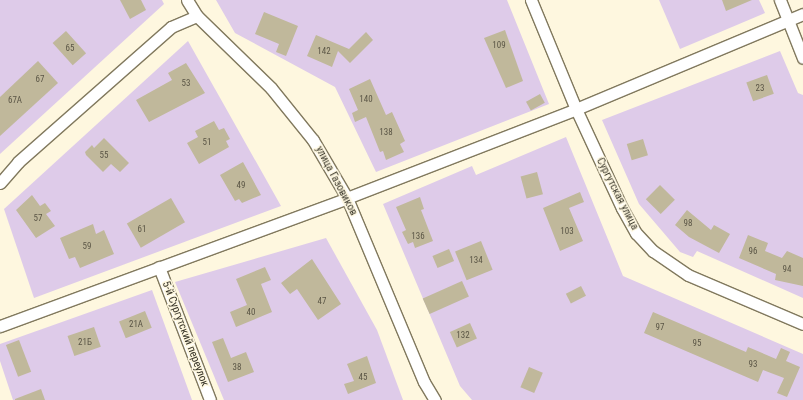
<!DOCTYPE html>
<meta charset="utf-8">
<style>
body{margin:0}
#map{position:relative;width:803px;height:400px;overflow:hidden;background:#fef7df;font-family:"Roboto Condensed",sans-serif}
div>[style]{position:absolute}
.green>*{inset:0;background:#decbe9}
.building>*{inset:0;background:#c0b89b;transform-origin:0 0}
.roads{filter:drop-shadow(1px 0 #81795e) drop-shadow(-1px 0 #81795e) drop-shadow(0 1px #81795e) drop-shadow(0 -1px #81795e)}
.minor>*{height:11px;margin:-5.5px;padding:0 5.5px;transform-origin:5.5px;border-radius:5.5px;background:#fff}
span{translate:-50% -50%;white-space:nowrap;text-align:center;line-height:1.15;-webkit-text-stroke:3px #fef7df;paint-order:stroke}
.number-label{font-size:9px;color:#5b5646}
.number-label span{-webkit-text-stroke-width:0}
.street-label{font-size:11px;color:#39362a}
</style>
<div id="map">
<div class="green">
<div style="clip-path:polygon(0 0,162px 0,164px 4px,0 154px)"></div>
<div style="clip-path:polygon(216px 0,507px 0,549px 104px,376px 172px,335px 87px,235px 33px)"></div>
<div style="clip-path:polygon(659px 0,759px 0,765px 13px,680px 49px)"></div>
<div style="clip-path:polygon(188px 41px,281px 206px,34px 298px,4px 209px)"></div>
<div style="clip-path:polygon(780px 51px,798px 93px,803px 95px,803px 298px,697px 251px,693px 257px,680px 252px,639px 204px,602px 120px)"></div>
<div style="clip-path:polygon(566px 137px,623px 276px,803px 354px,803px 400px,472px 400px,460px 386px,383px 204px,472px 166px,476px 175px)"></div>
<div style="clip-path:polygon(326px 238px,377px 330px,403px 400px,224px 400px,175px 282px)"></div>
<div style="clip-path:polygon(152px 290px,192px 400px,13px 400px,0 361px,0 344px)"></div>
</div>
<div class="building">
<div style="clip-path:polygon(120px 0,141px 0,146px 10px,130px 19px)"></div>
<div style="clip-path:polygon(722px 0,752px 0,726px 11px)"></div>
<div style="clip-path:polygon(264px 12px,298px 26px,286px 56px,276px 52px,279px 44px,255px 34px)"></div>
<div style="clip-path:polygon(505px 30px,523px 81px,506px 88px,484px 38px)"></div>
<div style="left:66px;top:31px;width:30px;height:18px;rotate:48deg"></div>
<div style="clip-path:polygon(366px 32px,373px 40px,350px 63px,338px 51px,332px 67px,307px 56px,316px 35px,349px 49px)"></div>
<div style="clip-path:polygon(38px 61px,58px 83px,0 136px,0 97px)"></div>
<div style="clip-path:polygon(186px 63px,205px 93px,149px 122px,136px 100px,172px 80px,168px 73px)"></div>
<div style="left:767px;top:75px;width:20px;height:22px;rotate:70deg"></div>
<div style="clip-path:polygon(370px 79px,386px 115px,392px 112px,405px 141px,400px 144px,404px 152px,386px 160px,383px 151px,380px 152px,366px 117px,355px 122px,352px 113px,358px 110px,349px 89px)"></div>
<div style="left:540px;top:94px;width:10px;height:16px;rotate:61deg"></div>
<div style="clip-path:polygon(214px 121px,219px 130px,224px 128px,230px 139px,226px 141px,229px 147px,199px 164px,187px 143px,198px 137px,195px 131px)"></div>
<div style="clip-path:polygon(104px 138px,129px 163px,120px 172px,111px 164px,103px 172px,86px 155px,85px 152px,92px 145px,94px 148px)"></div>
<div style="left:643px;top:139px;width:17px;height:17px;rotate:73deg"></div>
<div style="clip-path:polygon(243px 162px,261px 195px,242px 203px,239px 199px,235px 201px,220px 175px)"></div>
<div style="left:537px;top:172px;width:23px;height:17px;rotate:75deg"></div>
<div style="left:660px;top:185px;width:21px;height:20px;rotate:45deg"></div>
<div style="clip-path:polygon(580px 192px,584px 202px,569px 208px,583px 241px,560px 251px,543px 208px)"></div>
<div style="clip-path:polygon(32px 195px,40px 206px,45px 203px,51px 211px,46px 214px,55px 226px,36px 238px,16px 210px)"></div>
<div style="clip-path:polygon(420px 197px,424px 209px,421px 210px,433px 241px,415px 248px,413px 242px,408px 244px,402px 232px,406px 230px,396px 207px)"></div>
<div style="left:171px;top:198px;width:28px;height:51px;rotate:60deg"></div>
<div style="clip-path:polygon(687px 210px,711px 230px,714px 225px,730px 234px,719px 253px,689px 237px,675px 225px)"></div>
<div style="clip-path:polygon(93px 224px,96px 234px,104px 230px,114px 254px,80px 268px,75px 257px,69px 259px,60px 238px)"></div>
<div style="clip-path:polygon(748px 235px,768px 243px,765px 251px,782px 258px,787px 251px,803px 258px,803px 286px,775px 280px,776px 274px,739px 258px)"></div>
<div style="left:481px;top:241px;width:31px;height:28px;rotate:68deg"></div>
<div style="left:449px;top:249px;width:13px;height:18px;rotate:67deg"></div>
<div style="clip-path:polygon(312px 259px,341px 304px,318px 320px,297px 289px,290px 294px,281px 283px)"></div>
<div style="clip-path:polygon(265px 267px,271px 280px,261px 284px,272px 312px,236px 327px,230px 312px,247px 305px,236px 279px)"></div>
<div style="left:462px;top:281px;width:17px;height:43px;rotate:66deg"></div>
<div style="left:581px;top:286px;width:11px;height:17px;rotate:63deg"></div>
<div style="left:145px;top:311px;width:18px;height:28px;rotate:68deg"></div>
<div style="clip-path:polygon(653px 312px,746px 352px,748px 347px,776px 359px,781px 348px,790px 352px,786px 361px,800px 367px,787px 397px,777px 393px,784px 378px,763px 370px,758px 382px,644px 333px)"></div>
<div style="left:470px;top:323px;width:17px;height:22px;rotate:66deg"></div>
<div style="left:94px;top:327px;width:21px;height:28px;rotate:71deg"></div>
<div style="clip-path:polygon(223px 338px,231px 358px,246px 352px,254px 372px,228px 382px,212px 342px)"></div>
<div style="left:19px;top:340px;width:34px;height:14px;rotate:69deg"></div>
<div style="clip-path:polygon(367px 356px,376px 383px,348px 394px,344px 384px,354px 381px,347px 364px)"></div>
<div style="left:529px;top:367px;width:15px;height:22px;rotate:23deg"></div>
<div style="clip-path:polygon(41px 389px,45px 400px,15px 400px,15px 399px)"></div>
</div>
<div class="roads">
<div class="minor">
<div style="left:187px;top:0;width:19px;rotate:58deg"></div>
<div style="left:197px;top:16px;width:103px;rotate:44.2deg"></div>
<div style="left:271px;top:88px;width:67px;rotate:51.1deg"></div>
<div style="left:313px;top:140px;width:67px;rotate:59.6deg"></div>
<div style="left:347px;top:198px;width:199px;rotate:67.3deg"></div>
<div style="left:424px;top:382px;width:21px;rotate:59deg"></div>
<div style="left:531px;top:0;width:118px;rotate:67.6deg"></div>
<div style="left:576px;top:109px;width:109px;rotate:65.1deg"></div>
<div style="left:622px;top:208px;width:29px;rotate:61deg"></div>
<div style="left:636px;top:233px;width:25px;rotate:47deg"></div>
<div style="left:653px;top:251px;width:42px;rotate:34.4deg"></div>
<div style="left:688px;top:275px;width:125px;rotate:23.1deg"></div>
<div style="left:780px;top:0;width:62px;rotate:68.4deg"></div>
<div style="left:0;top:183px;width:28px;rotate:-49deg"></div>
<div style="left:18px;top:162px;width:204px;rotate:-41.4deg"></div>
<div style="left:171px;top:27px;width:28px;rotate:-23deg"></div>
<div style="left:159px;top:267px;width:142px;rotate:69deg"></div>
<div style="left:0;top:326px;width:370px;rotate:-20.2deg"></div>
<div style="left:347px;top:198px;width:246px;rotate:-21.2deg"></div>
<div style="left:576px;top:109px;width:246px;rotate:-22.7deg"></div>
</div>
</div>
<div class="number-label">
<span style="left:499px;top:45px">109</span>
<span style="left:70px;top:48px">65</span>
<span style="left:324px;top:51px">142</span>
<span style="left:40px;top:79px">67</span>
<span style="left:186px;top:83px">53</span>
<span style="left:760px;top:88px">23</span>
<span style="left:366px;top:99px">140</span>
<span style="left:15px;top:100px">67А</span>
<span style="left:386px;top:132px">138</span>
<span style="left:207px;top:142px">51</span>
<span style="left:104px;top:155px">55</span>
<span style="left:241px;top:185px">49</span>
<span style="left:38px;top:218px">57</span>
<span style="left:688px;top:223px">98</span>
<span style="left:142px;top:229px">61</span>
<span style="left:567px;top:231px">103</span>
<span style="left:418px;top:236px">136</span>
<span style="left:87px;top:246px">59</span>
<span style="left:753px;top:251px">96</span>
<span style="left:476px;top:260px">134</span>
<span style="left:787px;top:269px">94</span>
<span style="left:322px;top:301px">47</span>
<span style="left:251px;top:312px">40</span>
<span style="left:136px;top:324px">21А</span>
<span style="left:660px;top:327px">97</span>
<span style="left:463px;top:335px">132</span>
<span style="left:85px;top:342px">21Б</span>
<span style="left:697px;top:343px">95</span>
<span style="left:753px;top:364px">93</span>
<span style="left:237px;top:367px">38</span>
<span style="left:363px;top:377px">45</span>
</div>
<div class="street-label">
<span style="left:336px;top:181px;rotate:62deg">улица Газовиков</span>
<span style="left:617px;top:194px;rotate:63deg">Сургутская улица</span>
<span style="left:185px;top:334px;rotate:69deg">5-й Сургутский переулок</span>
</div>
</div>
